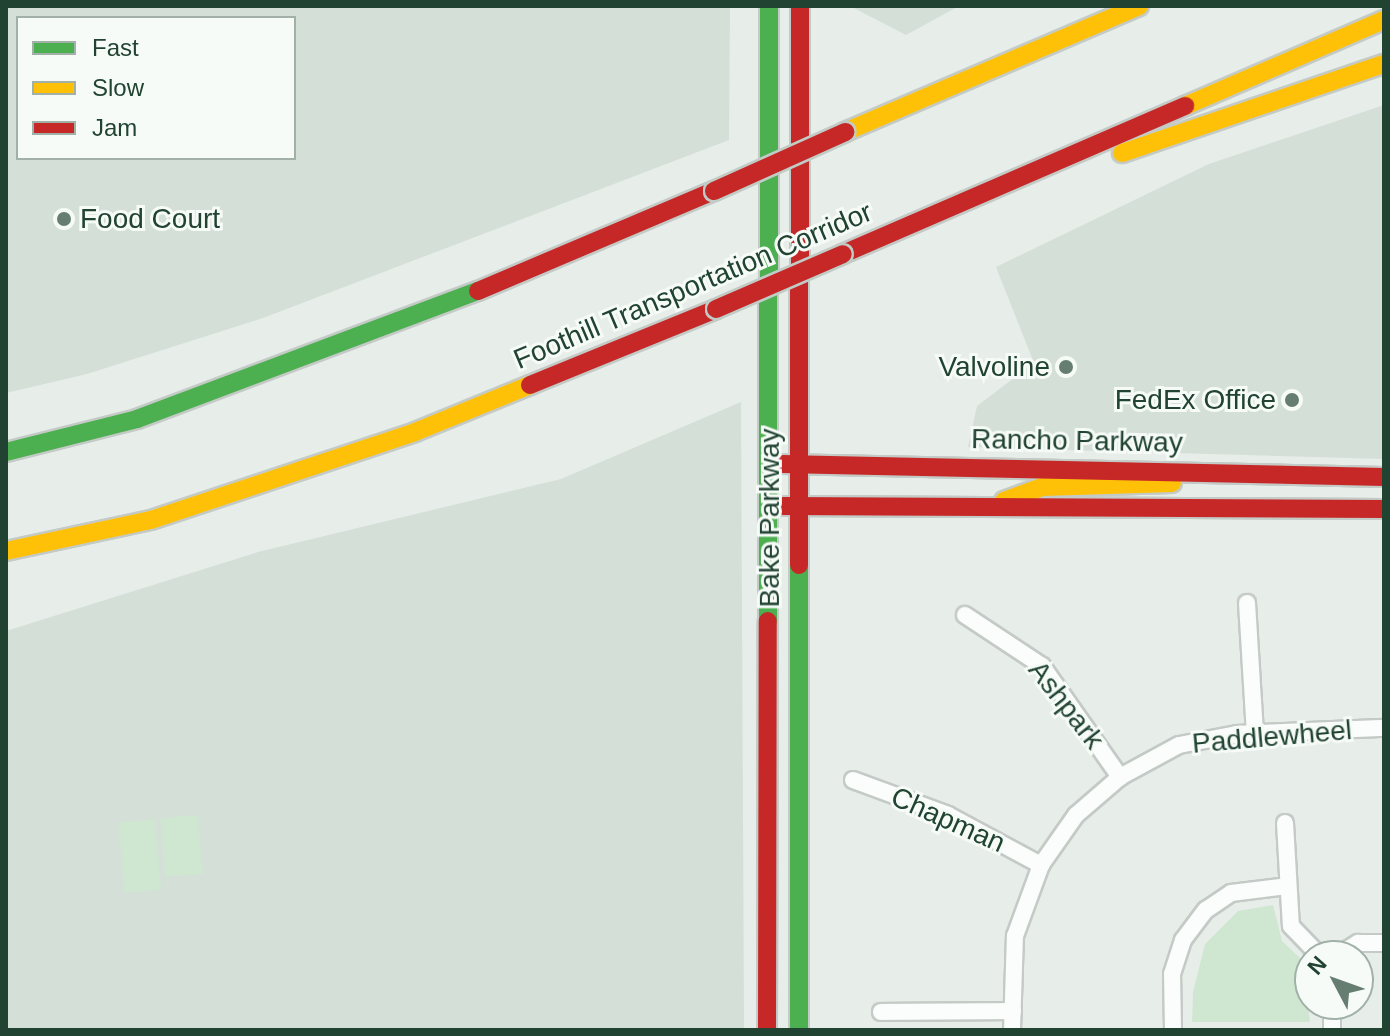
<!DOCTYPE html>
<style>
body{margin:0}
#map{position:relative;width:1390px;height:1036px;overflow:hidden;background:#e7ede9;font-family:Helvetica,sans-serif}
div>[style]{position:absolute}
.built>*{inset:0;background:#d4dfd8}
.green>*{inset:0;background:#cfe7d1;transform-origin:0 0}
.roads{filter:drop-shadow(2px 0 #c4cac6) drop-shadow(-2px 0 #c4cac6) drop-shadow(0 2px #c4cac6) drop-shadow(0 -2px #c4cac6)}
.street>*{height:16px;margin:-8px;padding:0 8px;transform-origin:8px;border-radius:8px;background:#fbfcfc}
.fast>*{height:18px;margin:-9px;padding:0 9px;transform-origin:9px;border-radius:9px;background:#4caf50}
.slow>*{height:18px;margin:-9px;padding:0 9px;transform-origin:9px;border-radius:9px;background:#ffc107}
.jam>*{height:18px;margin:-9px;padding:0 9px;transform-origin:9px;border-radius:9px;background:#c62828}
.bridges{filter:drop-shadow(2px 0 #c1ccc6) drop-shadow(-2px 0 #c1ccc6) drop-shadow(0 2px #c1ccc6) drop-shadow(0 -2px #c1ccc6)}
.jam-bridge>*{height:18px;margin:-9px;padding:0 9px;transform-origin:9px;border-radius:9px;background:#c62828}
.dots>*{width:22px;height:22px;translate:-50% -50%;box-sizing:border-box;border:4px solid #f6fbf7;border-radius:50%}
span{translate:-50% -50%;white-space:nowrap;text-align:center;line-height:1.15;-webkit-text-stroke:6px #f6fbf7;paint-order:stroke}
.poi-label{font-size:28px;color:#214332}
.left{translate:0 -50%;text-align:left}
.right{translate:-100% -50%;text-align:right}
.street-label{font-size:28px;color:#214332}
.frame{position:absolute;inset:0;border:8px solid #214332;pointer-events:none}
.legend{position:absolute;left:16px;top:16px;width:280px;height:144px;box-sizing:border-box;background:#f6fbf7;border:2px solid #a1b1a8;margin:0;padding:10px 14px;list-style:none;font-size:24px;color:#214332}
.legend li{display:flex;align-items:center;gap:16px;height:40px}
.legend b{width:40px;border:2px solid #a1b1a8}
.north{position:absolute;left:1294px;top:940px;width:80px;height:80px;box-sizing:border-box;background:#f6fbf7;border:2px solid #a1b1a8;border-radius:50%;rotate:311deg;font-size:22px;font-weight:700;line-height:32px;text-align:center;color:#214332}
.north::after{content:'';display:block;margin:auto;width:28px;height:36px;background:#667e72;clip-path:polygon(50% 0,100% 100%,50% 72%,0 100%)}
</style>
<div id="map">
<div class="built">
<div style="clip-path:polygon(evenodd,6px 6px,730px 6px,729px 140px,263px 318px,87px 374px,6px 393px,6px 6px,18px 18px,294px 18px,294px 158px,18px 158px,18px 18px)"></div>
<div style="clip-path:polygon(850px 6px,959px 6px,906px 35px)"></div>
<div style="clip-path:polygon(1384px 105px,1384px 459px,968px 447px,977px 406px,1034px 363px,996px 267px,1209px 164px)"></div>
<div style="clip-path:polygon(741px 402px,744px 1030px,6px 1030px,6px 631px,258px 552px,561px 479px)"></div>
</div>
<div class="green">
<div style="left:198px;top:815px;width:59px;height:38px;rotate:85deg"></div>
<div style="left:155px;top:819px;width:71px;height:37px;rotate:85deg"></div>
<div style="clip-path:polygon(1273px 905px,1282px 941px,1302px 960px,1310px 1022px,1192px 1022px,1193px 992px,1205px 944px,1238px 911px)"></div>
</div>
<div class="roads">
<div class="street">
<div style="left:1247px;top:603px;width:130px;rotate:86.5deg"></div>
<div style="left:965px;top:615px;width:92px;rotate:33.5deg"></div>
<div style="left:1042px;top:666px;width:136px;rotate:54.9deg"></div>
<div style="left:853px;top:780px;width:101px;rotate:20.2deg"></div>
<div style="left:948px;top:815px;width:106px;rotate:28.3deg"></div>
<div style="left:1285px;top:823px;width:103px;rotate:86.7deg"></div>
<div style="left:1291px;top:926px;width:42px;rotate:46deg"></div>
<div style="left:1337px;top:956px;width:25px;rotate:-32deg"></div>
<div style="left:1358px;top:943px;width:26px"></div>
<div style="left:1332px;top:1004px;width:26px;rotate:90deg"></div>
<div style="left:881px;top:1012px;width:132px;rotate:-0.4deg"></div>
<div style="left:1012px;top:1030px;width:94px;rotate:-88.2deg"></div>
<div style="left:1015px;top:936px;width:76px;rotate:-69.9deg"></div>
<div style="left:1041px;top:865px;width:61px;rotate:-55deg"></div>
<div style="left:1076px;top:815px;width:58px;rotate:-40.8deg"></div>
<div style="left:1120px;top:777px;width:67px;rotate:-28.5deg"></div>
<div style="left:1179px;top:745px;width:60px;rotate:-10.6deg"></div>
<div style="left:1238px;top:734px;width:146px;rotate:-2.4deg"></div>
<div style="left:1173px;top:1030px;width:56px;rotate:-91deg"></div>
<div style="left:1172px;top:974px;width:36px;rotate:-72deg"></div>
<div style="left:1183px;top:940px;width:38px;rotate:-53deg"></div>
<div style="left:1206px;top:910px;width:30px;rotate:-34deg"></div>
<div style="left:1231px;top:893px;width:56px;rotate:-7.1deg"></div>
</div>
<div class="fast">
<div style="left:6px;top:452px;width:135px;rotate:-14.1deg"></div>
<div style="left:137px;top:419px;width:364px;rotate:-20.6deg"></div>
<div style="left:768px;top:621px;width:615px;rotate:-89.91deg"></div>
<div style="left:799px;top:1030px;width:465px;rotate:-90deg"></div>
</div>
<div class="slow">
<div style="left:1185px;top:106px;width:217px;rotate:-23.4deg"></div>
<div style="left:845px;top:132px;width:320px;rotate:-23.2deg"></div>
<div style="left:1122px;top:153px;width:277px;rotate:-18.8deg"></div>
<div style="left:1004px;top:501px;width:40px;rotate:-20.2deg"></div>
<div style="left:1042px;top:487px;width:130px;rotate:-1.8deg"></div>
<div style="left:6px;top:551px;width:148px;rotate:-12.1deg"></div>
<div style="left:151px;top:520px;width:278px;rotate:-18.4deg"></div>
<div style="left:415px;top:432px;width:124px;rotate:-22.2deg"></div>
</div>
<div class="jam">
<div style="left:843px;top:254px;width:373px;rotate:-23.4deg"></div>
<div style="left:478px;top:291px;width:256px;rotate:-23deg"></div>
<div style="left:530px;top:385px;width:201px;rotate:-22.2deg"></div>
<div style="left:783px;top:464px;width:601px;rotate:1.24deg"></div>
<div style="left:783px;top:506px;width:601px;rotate:0.29deg"></div>
<div style="left:799px;top:565px;width:559px;rotate:-89.9deg"></div>
<div style="left:767px;top:1030px;width:409px;rotate:-89.9deg"></div>
</div>
</div>
<div class="bridges">
<div class="jam-bridge">
<div style="left:714px;top:191px;width:144px;rotate:-24.2deg"></div>
<div style="left:716px;top:309px;width:138px;rotate:-23.4deg"></div>
</div>
</div>
<div class="dots">
<div style="left:64px;top:219px;background:#667e72"></div>
<div style="left:1066px;top:367px;background:#667e72"></div>
<div style="left:1292px;top:400px;background:#667e72"></div>
</div>
<div class="poi-label">
<span class="left" style="left:80px;top:219px">Food Court</span>
<span class="right" style="left:1050px;top:367px">Valvoline</span>
<span class="right" style="left:1276px;top:400px">FedEx Office</span>
</div>
<div class="street-label">
<span style="left:693px;top:286px;rotate:-23deg">Foothill Transportation Corridor</span>
<span style="left:1077px;top:441px;rotate:1deg">Rancho Parkway</span>
<span style="left:770px;top:518px;rotate:-90deg">Bake Parkway</span>
<span style="left:1066px;top:705px;rotate:52deg">Ashpark</span>
<span style="left:1272px;top:737px;rotate:-5deg">Paddlewheel</span>
<span style="left:948px;top:820px;rotate:24deg">Chapman</span>
</div>
<div class="frame"></div>
<ul class="legend">
<li><b style="height:10px;background:#4caf50"></b>Fast</li>
<li><b style="height:10px;background:#ffc107"></b>Slow</li>
<li><b style="height:10px;background:#c62828"></b>Jam</li>
</ul>
<div class="north">N</div>
</div>
